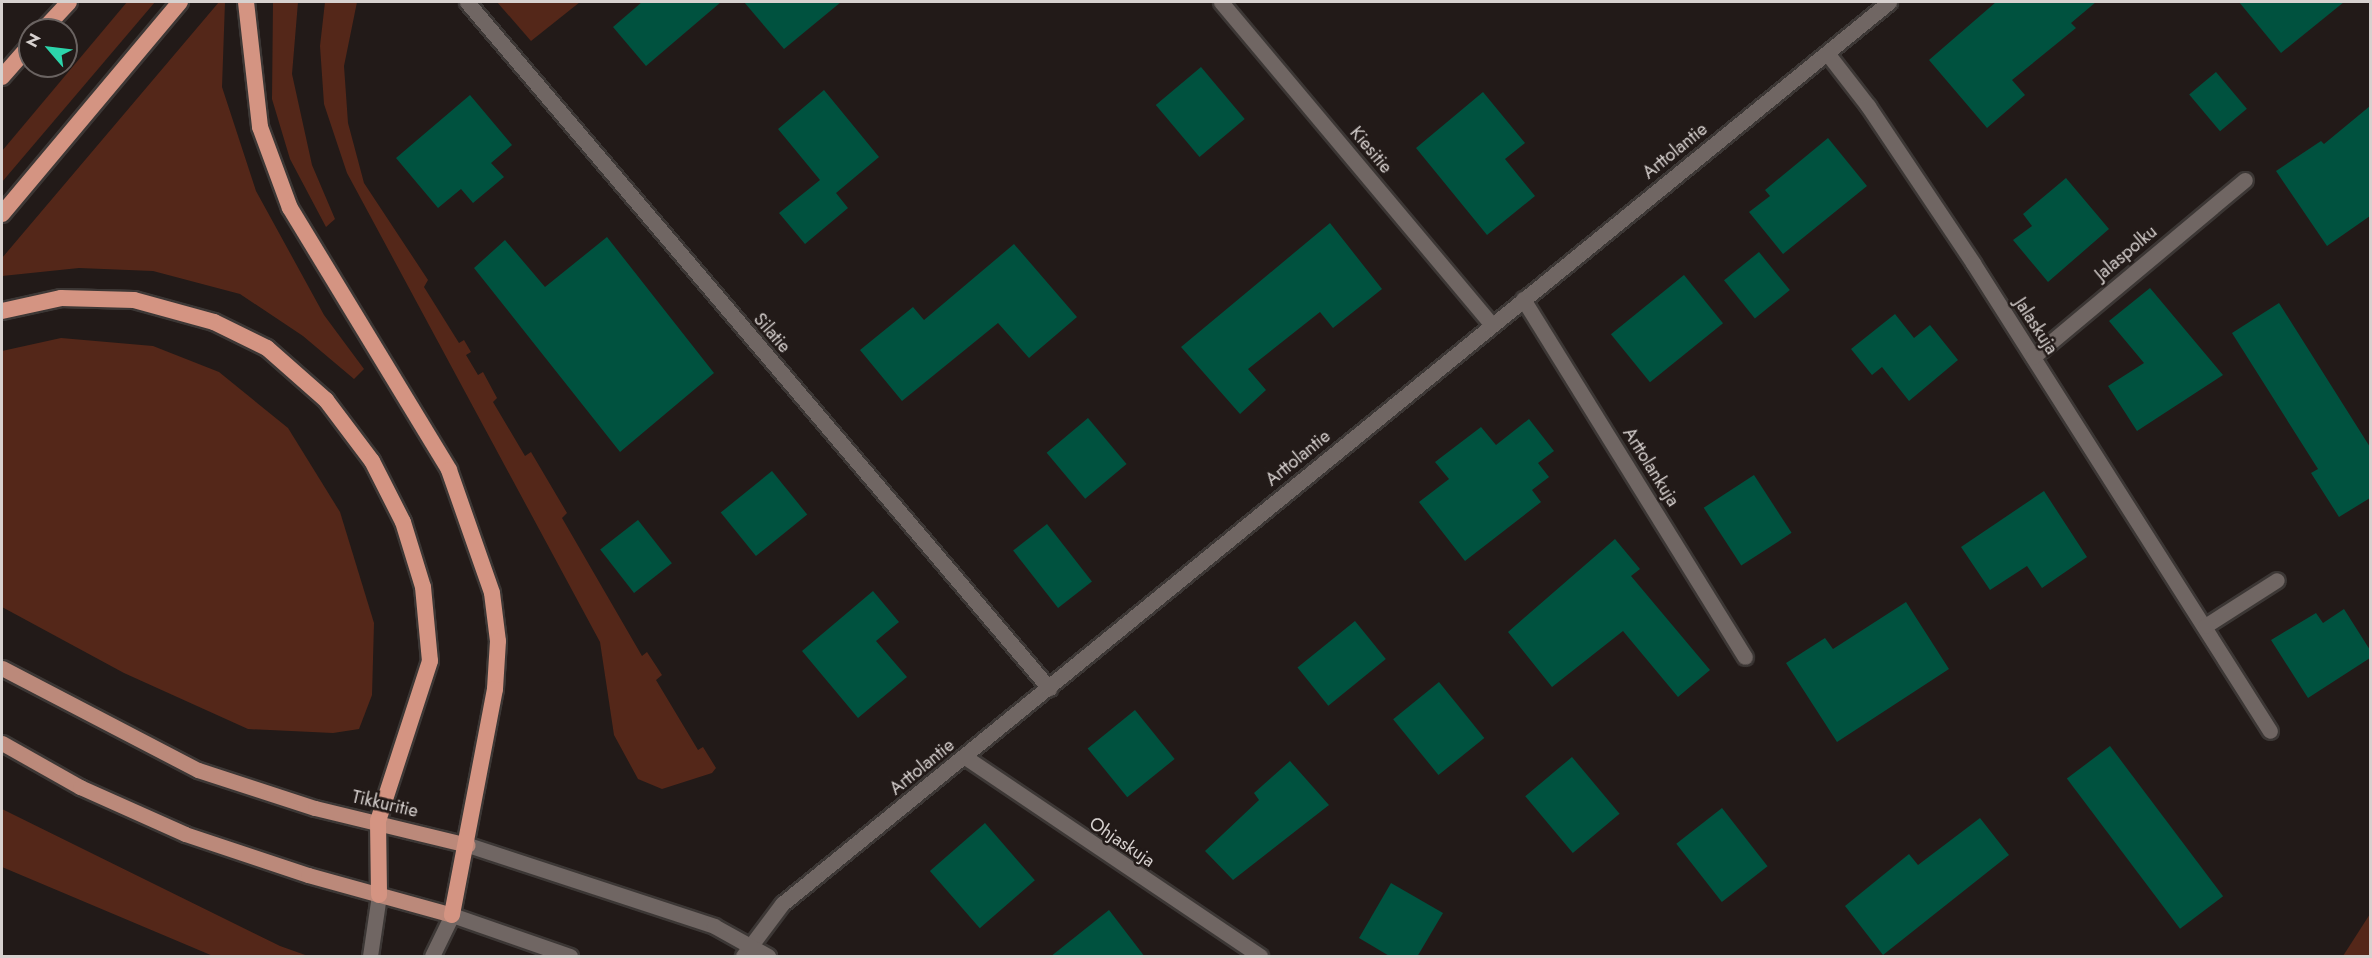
<!DOCTYPE html>
<style>
body{margin:0}
#map{position:relative;width:2372px;height:958px;overflow:hidden;background:#221a18;font-family:Jost,sans-serif}
div>[style]{position:absolute}
.green>*{inset:0;background:#542719}
.building>*{inset:0;background:#00523f;transform-origin:0 0}
.roads{filter:drop-shadow(2px 0 #3c3735) drop-shadow(-2px 0 #3c3735) drop-shadow(0 2px #3c3735) drop-shadow(0 -2px #3c3735)}
.minor>*{height:15px;margin:-7.5px;padding:0 7.5px;transform-origin:7.5px;border-radius:7.5px;background:#706663}
.tertiary>*{height:15px;margin:-7.5px;padding:0 7.5px;transform-origin:7.5px;border-radius:7.5px;background:#706663}
.secondary>*{height:15px;margin:-7.5px;padding:0 7.5px;transform-origin:7.5px;border-radius:7.5px;background:#706663}
.primary>*{height:15px;margin:-7.5px;padding:0 7.5px;transform-origin:7.5px;border-radius:7.5px;background:#bb897a}
.trunk>*{height:16px;margin:-8px;padding:0 8px;transform-origin:8px;border-radius:8px;background:#d49482}
span{translate:-50% -50%;white-space:nowrap;text-align:center;line-height:1.15;-webkit-text-stroke:5px #221a18;paint-order:stroke}
.street-label{font-size:18px;color:#d7d1cf}
.frame{position:absolute;inset:0;border:3px solid #d7d1cf;pointer-events:none}
.north{position:absolute;left:18px;top:18px;width:60px;height:60px;box-sizing:border-box;background:#221a18;border:2px solid #6a6361;border-radius:50%;rotate:298deg;font-size:16px;font-weight:700;line-height:24px;text-align:center;color:#d7d1cf}
.north::after{content:'';display:block;margin:auto;width:21px;height:27px;background:#2cd5ab;clip-path:polygon(50% 0,100% 100%,50% 72%,0 100%)}
</style>
<div id="map">
<div class="green">
<div style="clip-path:polygon(127px 2px,155px 2px,2px 182px,2px 151px)"></div>
<div style="clip-path:polygon(219px 2px,225px 2px,222px 87px,256px 191px,324px 315px,364px 369px,354px 379px,303px 336px,240px 294px,153px 271px,79px 268px,2px 276px,2px 258px)"></div>
<div style="clip-path:polygon(273px 2px,298px 2px,292px 74px,312px 165px,335px 219px,326px 227px,290px 159px,272px 99px)"></div>
<div style="clip-path:polygon(325px 2px,357px 2px,344px 66px,348px 123px,364px 183px,428px 280px,424px 287px,459px 343px,464px 340px,471px 352px,466px 355px,478px 375px,483px 372px,497px 398px,493px 402px,525px 456px,531px 452px,567px 513px,562px 518px,642px 656px,647px 652px,662px 675px,656px 680px,698px 750px,703px 747px,716px 768px,712px 773px,662px 789px,638px 779px,614px 735px,600px 642px,347px 173px,324px 104px,320px 46px)"></div>
<div style="clip-path:polygon(497px 2px,580px 2px,531px 41px)"></div>
<div style="clip-path:polygon(61px 338px,153px 346px,219px 372px,288px 428px,340px 512px,374px 623px,372px 695px,359px 729px,333px 733px,248px 729px,124px 673px,2px 607px,2px 351px)"></div>
<div style="clip-path:polygon(2px 809px,280px 946px,308px 956px,213px 956px,2px 867px)"></div>
<div style="clip-path:polygon(2370px 914px,2370px 956px,2343px 956px)"></div>
</div>
<div class="building">
<div style="clip-path:polygon(642px 2px,721px 2px,646px 66px,613px 27px)"></div>
<div style="clip-path:polygon(744px 2px,841px 2px,784px 49px)"></div>
<div style="clip-path:polygon(1996px 2px,2096px 2px,2071px 23px,2076px 28px,2012px 80px,2025px 95px,1987px 128px,1929px 60px)"></div>
<div style="clip-path:polygon(2239px 2px,2344px 2px,2281px 53px)"></div>
<div style="left:1201px;top:67px;width:68px;height:59px;rotate:50deg"></div>
<div style="left:2216px;top:72px;width:48px;height:35px;rotate:50deg"></div>
<div style="clip-path:polygon(824px 90px,879px 157px,836px 193px,848px 208px,805px 244px,779px 213px,820px 180px,778px 129px)"></div>
<div style="clip-path:polygon(1483px 92px,1525px 143px,1505px 159px,1535px 196px,1487px 235px,1416px 148px)"></div>
<div style="clip-path:polygon(470px 95px,512px 145px,491px 163px,504px 177px,473px 203px,461px 189px,438px 208px,396px 158px)"></div>
<div style="clip-path:polygon(2370px 106px,2370px 216px,2327px 246px,2276px 171px,2321px 141px,2324px 144px)"></div>
<div style="clip-path:polygon(1828px 138px,1867px 186px,1783px 254px,1749px 212px,1770px 196px,1765px 190px)"></div>
<div style="clip-path:polygon(2066px 178px,2109px 229px,2048px 282px,2013px 240px,2032px 226px,2023px 214px)"></div>
<div style="clip-path:polygon(1330px 223px,1382px 289px,1333px 328px,1320px 312px,1248px 369px,1266px 390px,1240px 414px,1181px 347px)"></div>
<div style="clip-path:polygon(607px 237px,714px 373px,620px 452px,474px 268px,505px 240px,545px 287px)"></div>
<div style="clip-path:polygon(1014px 244px,1077px 317px,1029px 358px,998px 323px,902px 401px,860px 350px,913px 307px,924px 320px)"></div>
<div style="left:1759px;top:252px;width:49px;height:45px;rotate:51deg"></div>
<div style="left:1684px;top:275px;width:62px;height:94px;rotate:51deg"></div>
<div style="clip-path:polygon(2150px 288px,2223px 375px,2137px 431px,2108px 386px,2144px 363px,2109px 321px)"></div>
<div style="clip-path:polygon(2279px 303px,2370px 447px,2370px 498px,2339px 517px,2311px 473px,2318px 469px,2232px 333px)"></div>
<div style="clip-path:polygon(1895px 314px,1914px 338px,1930px 325px,1958px 360px,1909px 401px,1882px 367px,1872px 375px,1851px 349px)"></div>
<div style="left:1088px;top:418px;width:60px;height:54px;rotate:50deg"></div>
<div style="clip-path:polygon(1529px 419px,1554px 451px,1538px 463px,1549px 477px,1532px 490px,1541px 502px,1465px 561px,1419px 502px,1449px 479px,1435px 462px,1481px 427px,1496px 445px)"></div>
<div style="left:772px;top:471px;width:56px;height:66px;rotate:51deg"></div>
<div style="left:1754px;top:475px;width:69px;height:60px;rotate:57deg"></div>
<div style="clip-path:polygon(2044px 491px,2087px 557px,2042px 588px,2027px 566px,1990px 590px,1961px 547px)"></div>
<div style="left:638px;top:520px;width:55px;height:48px;rotate:52deg"></div>
<div style="left:1047px;top:524px;width:73px;height:43px;rotate:52deg"></div>
<div style="clip-path:polygon(1615px 539px,1640px 569px,1631px 576px,1710px 670px,1678px 697px,1623px 631px,1552px 687px,1508px 632px)"></div>
<div style="clip-path:polygon(873px 591px,899px 622px,876px 641px,907px 677px,858px 718px,802px 651px)"></div>
<div style="clip-path:polygon(1906px 602px,1949px 669px,1837px 742px,1786px 663px,1825px 638px,1833px 649px)"></div>
<div style="clip-path:polygon(2344px 609px,2370px 650px,2370px 658px,2308px 698px,2271px 640px,2316px 613px,2323px 623px)"></div>
<div style="left:1355px;top:621px;width:49px;height:74px;rotate:51deg"></div>
<div style="left:1439px;top:682px;width:72px;height:59px;rotate:51deg"></div>
<div style="left:1135px;top:710px;width:63px;height:61px;rotate:51deg"></div>
<div style="left:2110px;top:746px;width:188px;height:54px;rotate:53deg"></div>
<div style="left:1572px;top:757px;width:74px;height:61px;rotate:50deg"></div>
<div style="clip-path:polygon(1290px 761px,1329px 805px,1233px 880px,1205px 851px,1259px 800px,1254px 793px)"></div>
<div style="left:1722px;top:808px;width:74px;height:58px;rotate:52deg"></div>
<div style="clip-path:polygon(1980px 818px,2009px 855px,1883px 955px,1845px 906px,1909px 854px,1918px 865px)"></div>
<div style="left:985px;top:823px;width:76px;height:73px;rotate:49deg"></div>
<div style="clip-path:polygon(1391px 883px,1443px 913px,1417px 957px,1391px 957px,1359px 938px)"></div>
<div style="clip-path:polygon(1109px 910px,1145px 957px,1050px 957px)"></div>
</div>
<div class="roads">
<div class="minor">
<div style="left:467px;top:2px;width:900px;rotate:49.69deg"></div>
<div style="left:1221px;top:2px;width:420px;rotate:50deg"></div>
<div style="left:1827px;top:53px;width:67px;rotate:52.3deg"></div>
<div style="left:1868px;top:106px;width:189px;rotate:56.2deg"></div>
<div style="left:1973px;top:263px;width:554px;rotate:57.6deg"></div>
<div style="left:1523px;top:299px;width:421px;rotate:58.2deg"></div>
<div style="left:2033px;top:357px;width:276px;rotate:-39.9deg"></div>
<div style="left:2205px;top:626px;width:85px;rotate:-32.6deg"></div>
<div style="left:965px;top:757px;width:356px;rotate:34deg"></div>
<div style="left:370px;top:956px;width:62px;rotate:-81.6deg"></div>
<div style="left:432px;top:956px;width:46px;rotate:-64deg"></div>
</div>
<div class="tertiary">
<div style="left:743px;top:956px;width:65px;rotate:-53.1deg"></div>
<div style="left:782px;top:904px;width:1428px;rotate:-39.17deg"></div>
</div>
<div class="secondary">
<div style="left:468px;top:845px;width:259px;rotate:18.2deg"></div>
<div style="left:714px;top:926px;width:62px;rotate:29.1deg"></div>
<div style="left:452px;top:915px;width:125px;rotate:19.2deg"></div>
</div>
<div class="primary">
<div style="left:2px;top:668px;width:221px;rotate:27.5deg"></div>
<div style="left:198px;top:770px;width:123px;rotate:18deg"></div>
<div style="left:315px;top:808px;width:157px;rotate:13.6deg"></div>
<div style="left:2px;top:743px;width:90px;rotate:29.4deg"></div>
<div style="left:80px;top:787px;width:115px;rotate:24.1deg"></div>
<div style="left:185px;top:834px;width:130px;rotate:18.4deg"></div>
<div style="left:308px;top:875px;width:149px;rotate:15.5deg"></div>
</div>
<div class="trunk">
<div style="left:246px;top:2px;width:126px;rotate:83.6deg"></div>
<div style="left:260px;top:127px;width:86px;rotate:69.7deg"></div>
<div style="left:290px;top:208px;width:306px;rotate:58.7deg"></div>
<div style="left:449px;top:470px;width:130px;rotate:70.7deg"></div>
<div style="left:492px;top:593px;width:48px;rotate:82.9deg"></div>
<div style="left:498px;top:641px;width:48px;rotate:93.6deg"></div>
<div style="left:495px;top:689px;width:230px;rotate:100.8deg"></div>
<div style="left:43px;top:30px;width:38px;rotate:-47deg"></div>
<div style="left:2px;top:77px;width:43px;rotate:-48.8deg"></div>
<div style="left:2px;top:214px;width:277px;rotate:-50deg"></div>
<div style="left:2px;top:311px;width:60px;rotate:-12.4deg"></div>
<div style="left:61px;top:298px;width:73px;rotate:1.6deg"></div>
<div style="left:134px;top:300px;width:83px;rotate:15.4deg"></div>
<div style="left:214px;top:322px;width:59px;rotate:26.1deg"></div>
<div style="left:267px;top:348px;width:79px;rotate:41.4deg"></div>
<div style="left:326px;top:400px;width:76px;rotate:53deg"></div>
<div style="left:372px;top:461px;width:68px;rotate:63.1deg"></div>
<div style="left:403px;top:522px;width:68px;rotate:72.9deg"></div>
<div style="left:423px;top:587px;width:74px;rotate:84.6deg"></div>
<div style="left:430px;top:661px;width:168px;rotate:108deg"></div>
<div style="left:378px;top:821px;width:74px;rotate:89.2deg"></div>
</div>
</div>
<div class="street-label">
<span style="left:1371px;top:150px;rotate:50deg">Kiesitie</span>
<span style="left:1675px;top:151px;rotate:-39deg">Arttolantie</span>
<span style="left:2126px;top:253px;rotate:-40deg">Jalaspolku</span>
<span style="left:2036px;top:326px;rotate:57deg">Jalaskuja</span>
<span style="left:772px;top:333px;rotate:49deg">Silatie</span>
<span style="left:1298px;top:458px;rotate:-39deg">Arttolantie</span>
<span style="left:1651px;top:467px;rotate:58deg">Arttolankuja</span>
<span style="left:922px;top:767px;rotate:-39deg">Arttolantie</span>
<span style="left:385px;top:804px;rotate:13deg">Tikkuritie</span>
<span style="left:1122px;top:842px;rotate:34deg">Ohjaskuja</span>
</div>
<div class="frame"></div>
<div class="north">N</div>
</div>
